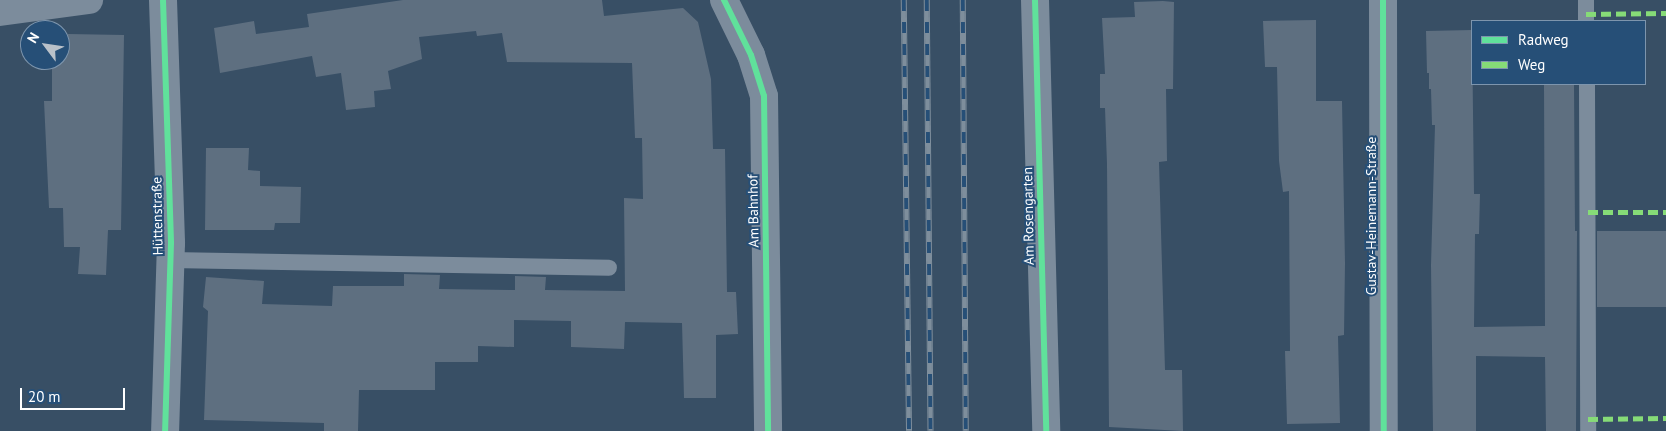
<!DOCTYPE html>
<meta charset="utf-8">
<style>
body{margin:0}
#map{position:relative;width:1666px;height:431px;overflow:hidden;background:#384f65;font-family:"PT Sans",sans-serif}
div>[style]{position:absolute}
.building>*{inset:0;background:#5e6f80;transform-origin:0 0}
.lane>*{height:16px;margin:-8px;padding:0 8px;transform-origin:8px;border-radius:8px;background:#7c8c9c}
.street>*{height:28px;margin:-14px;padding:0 14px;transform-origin:14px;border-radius:14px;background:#7c8c9c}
.rail>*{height:5.5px;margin-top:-2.75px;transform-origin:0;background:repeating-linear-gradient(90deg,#264f77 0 11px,#7e8e9c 0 22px);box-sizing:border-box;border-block:1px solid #7e8e9c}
.quiet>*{height:5px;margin-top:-2.5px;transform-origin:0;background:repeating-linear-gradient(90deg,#86db77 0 10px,transparent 0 15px)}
.cycleway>*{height:6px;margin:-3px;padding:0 3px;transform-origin:3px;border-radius:3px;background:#60e19b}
span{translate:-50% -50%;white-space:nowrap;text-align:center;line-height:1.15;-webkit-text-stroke:4px #264f77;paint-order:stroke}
.street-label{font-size:14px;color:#fff}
.legend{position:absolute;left:1471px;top:20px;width:175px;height:65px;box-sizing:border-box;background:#264f77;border:1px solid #7d95ad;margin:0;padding:6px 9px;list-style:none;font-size:15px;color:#fff}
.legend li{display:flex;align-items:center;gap:10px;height:25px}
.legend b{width:25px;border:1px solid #7d95ad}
.north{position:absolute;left:20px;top:20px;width:50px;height:50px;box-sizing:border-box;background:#264f77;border:1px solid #7d95ad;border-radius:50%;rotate:301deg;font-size:14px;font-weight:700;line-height:20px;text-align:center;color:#fff}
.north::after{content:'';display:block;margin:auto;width:18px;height:22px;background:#b9c1c9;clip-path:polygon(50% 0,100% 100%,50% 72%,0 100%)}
.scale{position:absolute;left:20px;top:388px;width:105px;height:22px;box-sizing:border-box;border:2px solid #fff;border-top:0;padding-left:6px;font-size:15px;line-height:18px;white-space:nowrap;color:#fff;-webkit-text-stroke:4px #264f77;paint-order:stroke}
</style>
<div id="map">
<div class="building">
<div style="clip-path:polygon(403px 0,602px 0,604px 16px,683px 8px,698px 22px,711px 79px,713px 149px,725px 149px,727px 292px,736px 292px,738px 334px,716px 335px,716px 398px,684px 398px,682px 323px,625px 322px,624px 349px,571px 347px,571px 321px,514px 320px,514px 347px,478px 346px,478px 362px,435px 362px,435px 390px,359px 390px,358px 431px,324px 431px,324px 423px,204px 420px,208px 311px,203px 307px,206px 277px,264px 281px,262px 304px,332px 306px,333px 286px,404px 286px,404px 274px,440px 275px,439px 289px,515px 290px,515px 276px,546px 277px,545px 290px,625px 291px,624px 198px,643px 199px,642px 138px,635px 138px,632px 63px,507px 62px,502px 33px,477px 36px,476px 31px,419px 37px,422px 59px,388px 71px,391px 89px,374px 91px,375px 107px,346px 110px,341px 73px,316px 77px,312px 56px,220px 73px,214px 28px,254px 21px,256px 34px,309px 27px,307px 14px)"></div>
<div style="clip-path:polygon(1163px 1px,1174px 2px,1173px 89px,1166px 89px,1167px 161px,1159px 162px,1165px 370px,1182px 370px,1183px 431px,1109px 427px,1107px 164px,1105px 108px,1100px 108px,1100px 74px,1105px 74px,1102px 18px,1135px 17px,1134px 2px)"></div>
<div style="clip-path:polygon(1316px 20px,1316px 101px,1342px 101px,1345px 263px,1344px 335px,1338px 336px,1340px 423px,1287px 424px,1285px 351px,1290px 351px,1289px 191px,1283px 192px,1279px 161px,1277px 67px,1265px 67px,1263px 21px)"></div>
<div style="clip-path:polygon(1472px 30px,1474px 194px,1480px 194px,1479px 234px,1475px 234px,1474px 327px,1545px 326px,1544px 84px,1574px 84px,1575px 231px,1577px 231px,1576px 431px,1546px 431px,1545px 357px,1476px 356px,1476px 431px,1433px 431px,1431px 265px,1435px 125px,1432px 125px,1431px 89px,1429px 89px,1429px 73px,1427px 73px,1426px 31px)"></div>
<div style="clip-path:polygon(68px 34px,124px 35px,121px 230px,108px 230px,106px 275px,78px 274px,80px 247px,64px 247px,63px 208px,49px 208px,44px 101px,52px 101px,52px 60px,60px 60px,60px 38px,68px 38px)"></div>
<div style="clip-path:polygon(206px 148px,249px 148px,248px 170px,260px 171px,260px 186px,301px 187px,300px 223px,275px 223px,274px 230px,205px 230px)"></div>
<div style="left:1597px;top:231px;width:69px;height:76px"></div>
</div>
<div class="lane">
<div style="left:1586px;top:0;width:21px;rotate:90deg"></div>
<div style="left:1587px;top:84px;width:347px;rotate:89.8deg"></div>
<div style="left:170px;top:260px;width:439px;rotate:1deg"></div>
</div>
<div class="street">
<div style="left:163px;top:0;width:243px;rotate:88.1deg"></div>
<div style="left:171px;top:243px;width:188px;rotate:91.8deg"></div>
<div style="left:724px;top:0;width:61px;rotate:63.9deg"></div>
<div style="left:751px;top:55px;width:43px;rotate:72.4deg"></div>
<div style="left:764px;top:96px;width:335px;rotate:89.3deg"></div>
<div style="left:1035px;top:0;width:431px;rotate:88.5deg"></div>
<div style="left:1383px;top:0;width:431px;rotate:89.9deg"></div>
<div style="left:0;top:12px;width:90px;rotate:-7.7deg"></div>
</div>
<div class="rail">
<div style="left:904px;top:0;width:431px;rotate:89.3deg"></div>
<div style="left:927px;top:0;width:431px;rotate:89.5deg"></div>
<div style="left:963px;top:0;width:431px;rotate:89.6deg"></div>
</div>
<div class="quiet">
<div style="left:1586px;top:14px;width:80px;rotate:-0.7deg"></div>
<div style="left:1588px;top:212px;width:78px"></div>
<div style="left:1588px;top:419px;width:78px;rotate:-0.7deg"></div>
</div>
<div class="cycleway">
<div style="left:163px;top:0;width:243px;rotate:88.1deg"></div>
<div style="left:171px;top:243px;width:188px;rotate:91.8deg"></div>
<div style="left:724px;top:0;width:61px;rotate:63.9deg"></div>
<div style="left:751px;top:55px;width:43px;rotate:72.4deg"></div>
<div style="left:764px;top:96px;width:335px;rotate:89.3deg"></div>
<div style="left:1035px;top:0;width:431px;rotate:88.5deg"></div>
<div style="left:1383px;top:0;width:431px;rotate:89.9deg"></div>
</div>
<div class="street-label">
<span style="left:753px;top:211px;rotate:-91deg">Am Bahnhof</span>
<span style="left:157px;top:216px;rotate:-91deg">Hüttenstraße</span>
<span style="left:1028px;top:216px;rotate:-91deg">Am Rosengarten</span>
<span style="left:1371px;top:216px;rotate:-90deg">Gustav-Heinemann-Straße</span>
</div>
<ul class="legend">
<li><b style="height:6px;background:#60e19b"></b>Radweg</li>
<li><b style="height:6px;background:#86db77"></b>Weg</li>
</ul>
<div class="north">N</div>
<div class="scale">20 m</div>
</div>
